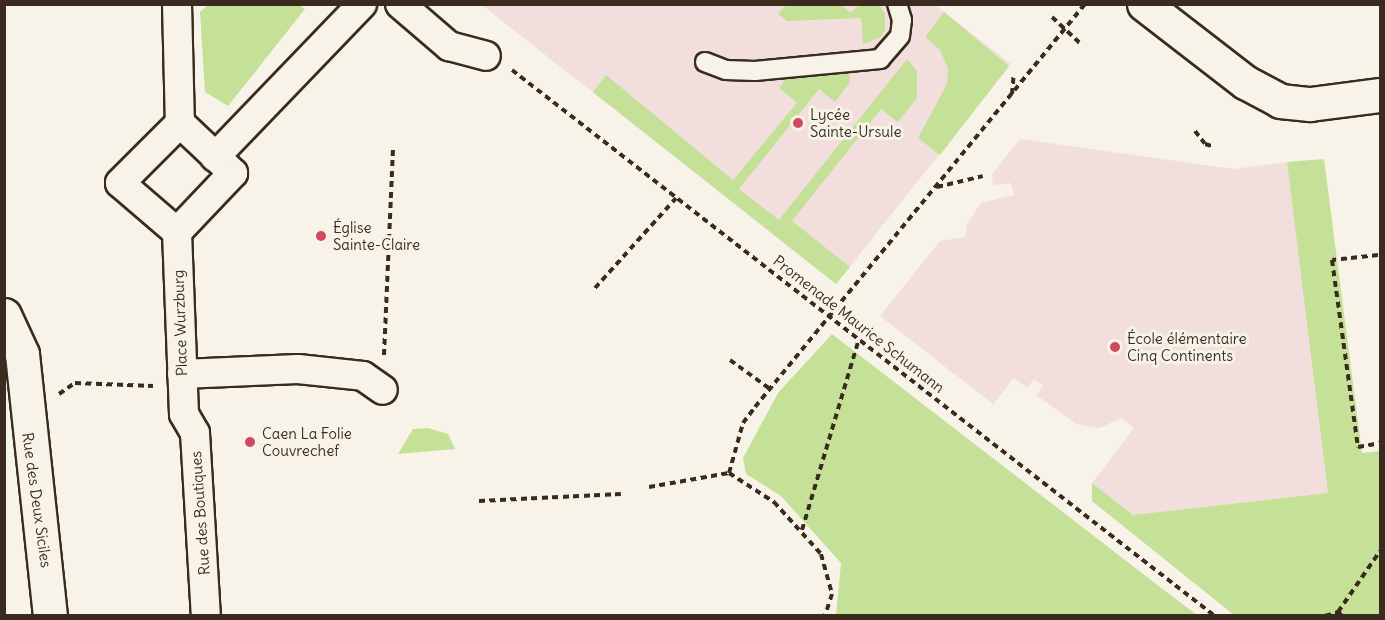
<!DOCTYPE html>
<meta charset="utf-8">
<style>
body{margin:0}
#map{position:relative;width:1385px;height:620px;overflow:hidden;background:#f7f3e8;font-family:Delius,sans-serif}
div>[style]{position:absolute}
.built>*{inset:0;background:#f1dedd}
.green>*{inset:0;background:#c5e097}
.path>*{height:4px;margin-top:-2px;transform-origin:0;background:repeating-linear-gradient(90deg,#3b2a1e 0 6px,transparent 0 10.5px)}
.roads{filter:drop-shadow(2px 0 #3b2a1e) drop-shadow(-2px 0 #3b2a1e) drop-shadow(0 2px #3b2a1e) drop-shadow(0 -2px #3b2a1e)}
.service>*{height:18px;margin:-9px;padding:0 9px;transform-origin:9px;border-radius:9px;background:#f7f3e8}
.pedestrian>*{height:28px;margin:-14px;padding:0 14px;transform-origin:14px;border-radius:14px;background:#f7f3e8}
.minor>*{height:33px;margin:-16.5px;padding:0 16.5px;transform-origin:16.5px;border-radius:16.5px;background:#f7f3e8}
.dots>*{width:16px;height:16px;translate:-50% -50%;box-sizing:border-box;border:3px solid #f7f3e8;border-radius:50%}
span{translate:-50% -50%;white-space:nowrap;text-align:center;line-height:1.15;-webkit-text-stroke:6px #f7f3e8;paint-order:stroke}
.poi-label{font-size:15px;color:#3b2a1e}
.left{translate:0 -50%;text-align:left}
.street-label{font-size:15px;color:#3b2a1e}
.frame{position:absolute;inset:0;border:6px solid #3b2a1e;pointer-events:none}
</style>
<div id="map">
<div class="built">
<div style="clip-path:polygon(482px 5px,935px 5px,1011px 64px,836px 284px)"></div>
<div style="clip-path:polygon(1020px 139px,1233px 169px,1287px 162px,1328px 493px,1133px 515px,1092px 483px,1134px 428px,1122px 418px,1099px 428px,1076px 424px,1036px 395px,1043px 386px,1034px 379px,1027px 388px,1014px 378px,993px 404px,880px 316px,940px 241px,965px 237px,967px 224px,981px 203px,1014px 195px,1011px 183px,993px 185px,992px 174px)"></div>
</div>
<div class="green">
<div style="clip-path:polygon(243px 4px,299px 5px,305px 9px,228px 106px,205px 92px,200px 12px,207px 6px)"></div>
<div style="clip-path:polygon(786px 5px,841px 5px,851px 13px,859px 5px,879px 5px,885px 14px,885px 30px,881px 37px,863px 44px,861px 18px,787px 21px,778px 14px)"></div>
<div style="clip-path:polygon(944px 12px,1009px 66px,940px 155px,918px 138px,947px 84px,948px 68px,940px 50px,925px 37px)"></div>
<div style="clip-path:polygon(907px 59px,917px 71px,917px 98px,898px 122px,881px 109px,792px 221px,850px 267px,836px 284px,593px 92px,606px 75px,733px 180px,797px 103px,779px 88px,787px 77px,849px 73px,850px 82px,835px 102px,819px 89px,739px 189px,779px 220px)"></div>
<div style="clip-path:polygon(1324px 159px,1362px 453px,1380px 451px,1380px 615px,1234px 615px,1092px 501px,1092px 483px,1133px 515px,1328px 493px,1287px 162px)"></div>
<div style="clip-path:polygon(832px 334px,1160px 587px,1197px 615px,836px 615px,841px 563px,781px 496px,746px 474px,743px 458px,778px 393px)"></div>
<div style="clip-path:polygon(428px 428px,448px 434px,455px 449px,398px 454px,413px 429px)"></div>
</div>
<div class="path">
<div style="left:1052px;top:17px;width:38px;rotate:43deg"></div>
<div style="left:512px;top:70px;width:890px;rotate:37.84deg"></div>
<div style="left:1012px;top:94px;width:21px;rotate:-85deg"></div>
<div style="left:1195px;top:131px;width:16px;rotate:52deg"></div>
<div style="left:1205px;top:144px;width:10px;rotate:17deg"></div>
<div style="left:937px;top:187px;width:47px;rotate:-13.4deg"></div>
<div style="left:1378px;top:255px;width:46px;rotate:173.8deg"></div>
<div style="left:1332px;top:260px;width:189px;rotate:82.1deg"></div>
<div style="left:1358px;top:447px;width:22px;rotate:-10deg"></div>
<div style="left:595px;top:288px;width:121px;rotate:-48deg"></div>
<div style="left:384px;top:355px;width:207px;rotate:-87.5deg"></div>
<div style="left:730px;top:360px;width:49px;rotate:35.9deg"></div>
<div style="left:59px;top:394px;width:19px;rotate:-35deg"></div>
<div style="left:75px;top:383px;width:78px;rotate:2.2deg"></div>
<div style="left:729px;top:473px;width:52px;rotate:-74.4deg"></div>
<div style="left:743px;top:423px;width:20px;rotate:-53deg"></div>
<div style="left:755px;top:407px;width:521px;rotate:-50.69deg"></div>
<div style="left:729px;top:473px;width:54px;rotate:32.8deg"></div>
<div style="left:774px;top:502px;width:70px;rotate:47.9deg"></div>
<div style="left:821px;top:554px;width:41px;rotate:74.6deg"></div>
<div style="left:832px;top:594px;width:23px;rotate:108deg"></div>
<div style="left:649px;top:487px;width:81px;rotate:-9.9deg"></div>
<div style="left:479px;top:501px;width:142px;rotate:-2.8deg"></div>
<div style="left:802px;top:530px;width:199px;rotate:-73.4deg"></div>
<div style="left:1325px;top:616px;width:14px;rotate:-17deg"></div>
<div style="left:1342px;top:616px;width:6px;rotate:-135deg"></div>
<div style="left:1338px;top:612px;width:74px;rotate:-55.5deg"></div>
</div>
<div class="roads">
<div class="service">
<div style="left:705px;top:62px;width:22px;rotate:21deg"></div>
<div style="left:726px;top:70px;width:29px;rotate:2deg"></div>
<div style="left:755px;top:71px;width:126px;rotate:-5.5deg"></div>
<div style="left:880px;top:59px;width:30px;rotate:-49deg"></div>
<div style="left:900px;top:36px;width:16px;rotate:-83deg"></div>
<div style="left:902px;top:20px;width:17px;rotate:-107deg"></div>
</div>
<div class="pedestrian">
<div style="left:177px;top:4px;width:119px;rotate:88.6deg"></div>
<div style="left:180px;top:123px;width:73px;rotate:43.3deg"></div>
<div style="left:233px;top:173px;width:81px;rotate:133.5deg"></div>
<div style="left:177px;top:232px;width:182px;rotate:87.8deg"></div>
<div style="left:184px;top:414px;width:22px;rotate:60deg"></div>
<div style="left:195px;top:433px;width:183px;rotate:86.6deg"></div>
<div style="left:400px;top:4px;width:65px;rotate:40.6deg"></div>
<div style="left:449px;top:46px;width:38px;rotate:15deg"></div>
<div style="left:215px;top:157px;width:212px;rotate:-46.1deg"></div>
<div style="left:177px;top:232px;width:75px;rotate:-139.3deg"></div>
<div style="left:120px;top:183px;width:85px;rotate:-45deg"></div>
<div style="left:182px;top:374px;width:116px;rotate:-2.5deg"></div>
<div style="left:298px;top:369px;width:65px;rotate:6.1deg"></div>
<div style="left:363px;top:376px;width:24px;rotate:35deg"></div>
</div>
<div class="minor">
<div style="left:1144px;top:4px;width:128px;rotate:37.7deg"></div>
<div style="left:1245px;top:82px;width:40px;rotate:28deg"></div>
<div style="left:1280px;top:101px;width:30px;rotate:6deg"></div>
<div style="left:1310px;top:104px;width:71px;rotate:-7.3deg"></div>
<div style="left:4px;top:315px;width:43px;rotate:65.2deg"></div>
<div style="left:22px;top:354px;width:263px;rotate:83.9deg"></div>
</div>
</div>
<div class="dots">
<div style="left:798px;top:123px;background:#d1495b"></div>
<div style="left:321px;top:236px;background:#d1495b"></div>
<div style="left:1115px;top:347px;background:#d1495b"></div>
<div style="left:250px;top:442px;background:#d1495b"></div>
</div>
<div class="poi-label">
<span class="left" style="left:810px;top:123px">Lycée<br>Sainte-Ursule</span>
<span class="left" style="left:333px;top:236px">Église<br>Sainte-Claire</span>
<span class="left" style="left:1127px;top:347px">École élémentaire<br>Cinq Continents</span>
<span class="left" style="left:262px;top:442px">Caen La Folie<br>Couvrechef</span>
</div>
<div class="street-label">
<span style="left:180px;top:323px;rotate:-92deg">Place Wurzburg</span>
<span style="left:859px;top:324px;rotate:38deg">Promenade Maurice Schumann</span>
<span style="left:37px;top:500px;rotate:82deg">Rue des Deux Siciles</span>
<span style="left:200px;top:513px;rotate:-94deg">Rue des Boutiques</span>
</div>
<div class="frame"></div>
</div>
